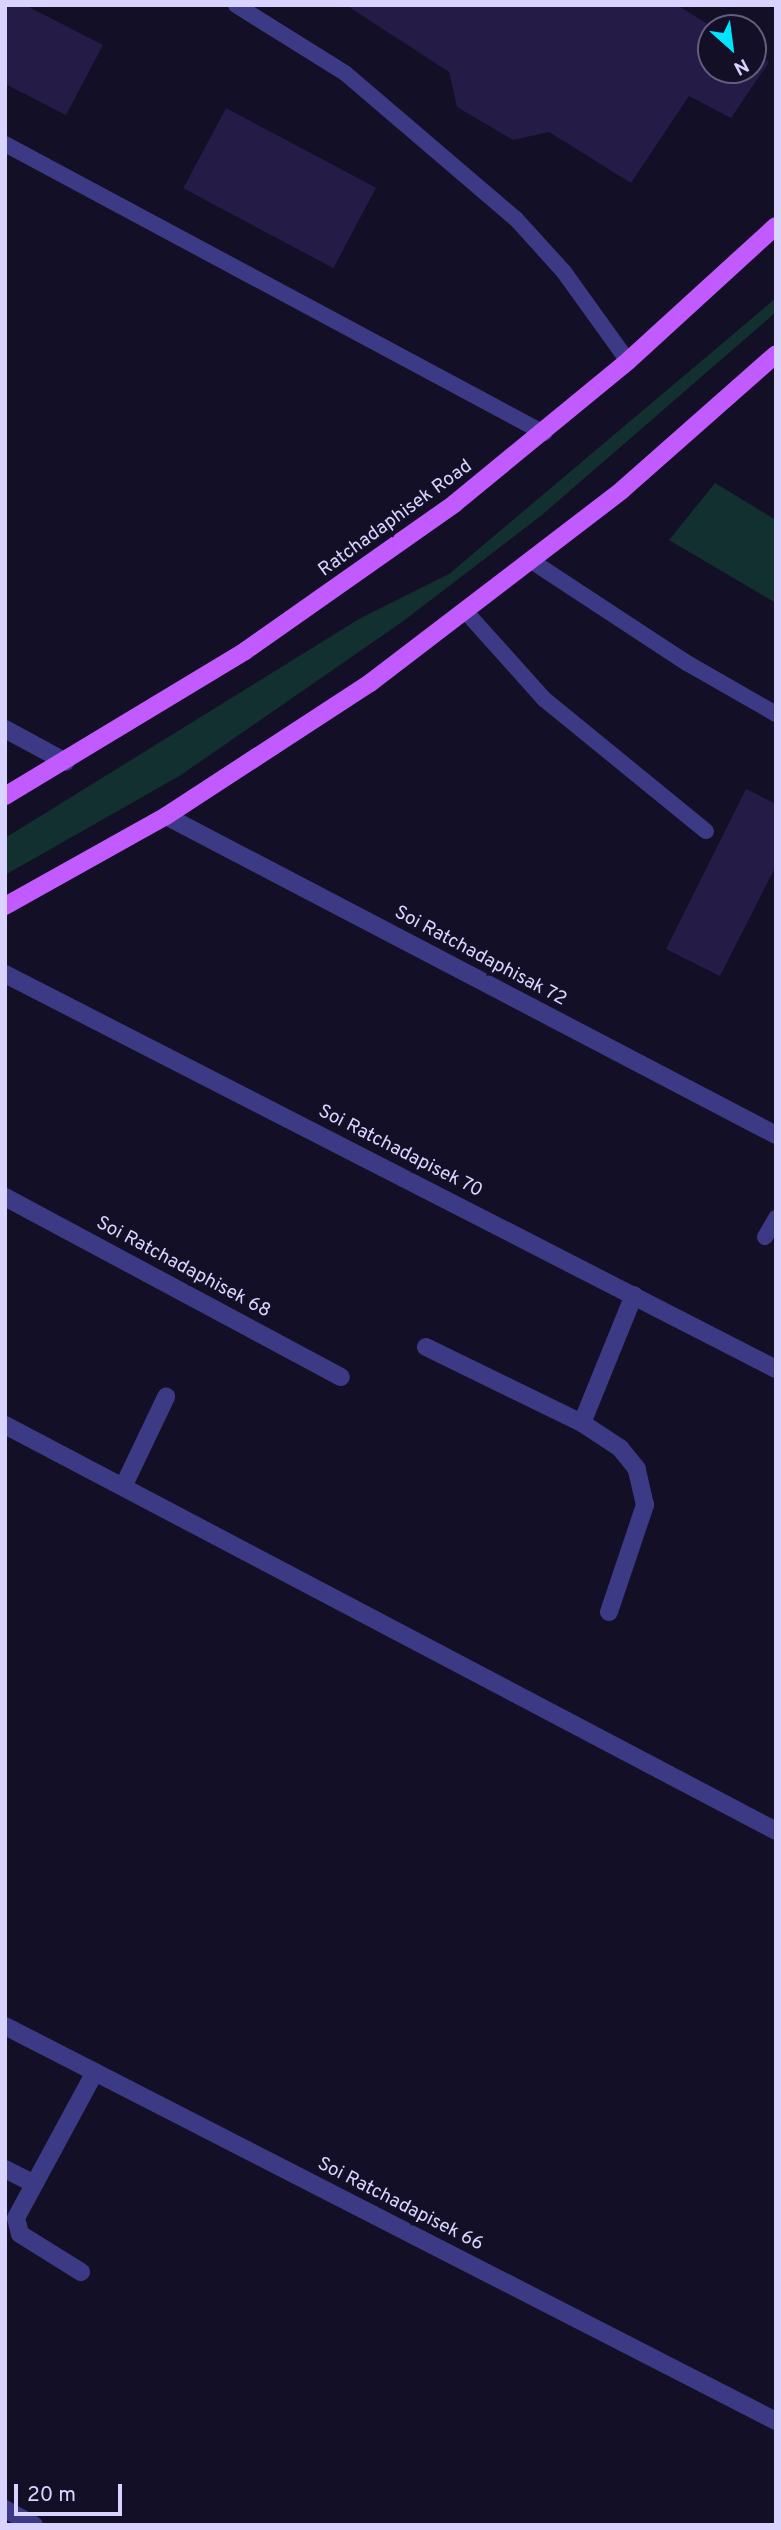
<!DOCTYPE html>
<style>
body{margin:0}
#map{position:relative;width:781px;height:2530px;overflow:hidden;background:#130f26;font-family:Overpass,sans-serif}
div>[style]{position:absolute}
.green>*{inset:0;background:#12302f}
.building>*{inset:0;background:#241b47;transform-origin:0 0}
.service>*{height:16px;margin:-8px;padding:0 8px;transform-origin:8px;border-radius:8px;background:#3d3a85}
.minor>*{height:18px;margin:-9px;padding:0 9px;transform-origin:9px;border-radius:9px;background:#3d3a85}
.primary>*{height:18px;margin:-9px;padding:0 9px;transform-origin:9px;border-radius:9px;background:#c25bff}
span{translate:-50% -50%;white-space:nowrap;text-align:center;line-height:1.15;-webkit-text-stroke:7px #130f26;paint-order:stroke}
.street-label{font-size:19px;color:#d9d4ff}
.frame{position:absolute;inset:0;border:7px solid #d9d4ff;pointer-events:none}
.north{position:absolute;left:697px;top:14px;width:70px;height:70px;box-sizing:border-box;background:#130f26;border:2px solid #625e7d;border-radius:50%;rotate:152deg;font-size:19px;font-weight:700;line-height:28px;text-align:center;color:#d9d4ff}
.north::after{content:'';display:block;margin:auto;width:24px;height:32px;background:#00e5ff;clip-path:polygon(50% 0,100% 100%,50% 72%,0 100%)}
.scale{position:absolute;left:14px;top:2484px;width:108px;height:32px;box-sizing:border-box;border:4px solid #d9d4ff;border-top:0;padding-left:9px;font-size:21px;line-height:24px;white-space:nowrap;color:#d9d4ff;-webkit-text-stroke:5px #130f26;paint-order:stroke}
</style>
<div id="map">
<div class="green">
<div style="clip-path:polygon(776px 298px,776px 312px,542px 515px,402px 622px,181px 775px,5px 875px,5px 838px,359px 619px,449px 574px)"></div>
<div style="clip-path:polygon(715px 483px,776px 520px,776px 603px,669px 540px)"></div>
</div>
<div class="building">
<div style="clip-path:polygon(5px 5px,25px 5px,103px 45px,66px 115px,5px 84px)"></div>
<div style="clip-path:polygon(346px 5px,677px 5px,711px 26px,711px 70px,753px 70px,753px 52px,769px 62px,731px 118px,689px 96px,631px 183px,549px 132px,513px 140px,457px 107px,449px 72px)"></div>
<div style="left:226px;top:108px;width:170px;height:91px;rotate:28deg"></div>
<div style="clip-path:polygon(746px 789px,776px 804px,776px 866px,720px 976px,666px 949px)"></div>
</div>
<div class="service">
<div style="left:236px;top:5px;width:128px;rotate:32deg"></div>
<div style="left:345px;top:73px;width:225px;rotate:40.5deg"></div>
<div style="left:516px;top:219px;width:72px;rotate:47.8deg"></div>
<div style="left:564px;top:272px;width:110px;rotate:54.3deg"></div>
<div style="left:5px;top:144px;width:612px;rotate:28.2deg"></div>
<div style="left:533px;top:562px;width:184px;rotate:33.3deg"></div>
<div style="left:687px;top:663px;width:103px;rotate:29.8deg"></div>
<div style="left:466px;top:612px;width:117px;rotate:48.1deg"></div>
<div style="left:544px;top:699px;width:209px;rotate:39.2deg"></div>
<div style="left:765px;top:1237px;width:22px;rotate:-60deg"></div>
</div>
<div class="minor">
<div style="left:5px;top:729px;width:69px;rotate:28.4deg"></div>
<div style="left:166px;top:816px;width:688px;rotate:27.61deg"></div>
<div style="left:5px;top:974px;width:866px;rotate:27.13deg"></div>
<div style="left:5px;top:1197px;width:381px;rotate:28.2deg"></div>
<div style="left:426px;top:1347px;width:174px;rotate:26deg"></div>
<div style="left:5px;top:1425px;width:871px;rotate:27.77deg"></div>
<div style="left:124px;top:1485px;width:98px;rotate:-64.5deg"></div>
<div style="left:609px;top:1612px;width:113px;rotate:-71.4deg"></div>
<div style="left:645px;top:1505px;width:37px;rotate:-103deg"></div>
<div style="left:637px;top:1469px;width:27px;rotate:-129deg"></div>
<div style="left:620px;top:1448px;width:45px;rotate:-146.7deg"></div>
<div style="left:582px;top:1423px;width:138px;rotate:-67.9deg"></div>
<div style="left:5px;top:2026px;width:866px;rotate:27.13deg"></div>
<div style="left:5px;top:2169px;width:30px;rotate:27deg"></div>
<div style="left:81px;top:2272px;width:72px;rotate:-148.1deg"></div>
<div style="left:20px;top:2234px;width:16px;rotate:-104deg"></div>
<div style="left:16px;top:2218px;width:166px;rotate:-61.6deg"></div>
<div style="left:5px;top:2509px;width:33px;rotate:29deg"></div>
</div>
<div class="primary">
<div style="left:5px;top:796px;width:280px;rotate:-31.1deg"></div>
<div style="left:245px;top:651px;width:256px;rotate:-35.1deg"></div>
<div style="left:454px;top:504px;width:225px;rotate:-39.4deg"></div>
<div style="left:628px;top:361px;width:200px;rotate:-42.4deg"></div>
<div style="left:5px;top:906px;width:184px;rotate:-29.2deg"></div>
<div style="left:166px;top:816px;width:244px;rotate:-33.1deg"></div>
<div style="left:370px;top:683px;width:317px;rotate:-37.4deg"></div>
<div style="left:622px;top:490px;width:205px;rotate:-41.4deg"></div>
</div>
<div class="street-label">
<span style="left:396px;top:519px;rotate:-36deg">Ratchadaphisek Road</span>
<span style="left:480px;top:957px;rotate:28deg">Soi Ratchadaphisak 72</span>
<span style="left:400px;top:1152px;rotate:27deg">Soi Ratchadapisek 70</span>
<span style="left:183px;top:1268px;rotate:28deg">Soi Ratchadaphisek 68</span>
<span style="left:400px;top:2205px;rotate:27deg">Soi Ratchadapisek 66</span>
</div>
<div class="frame"></div>
<div class="north">N</div>
<div class="scale">20 m</div>
</div>
